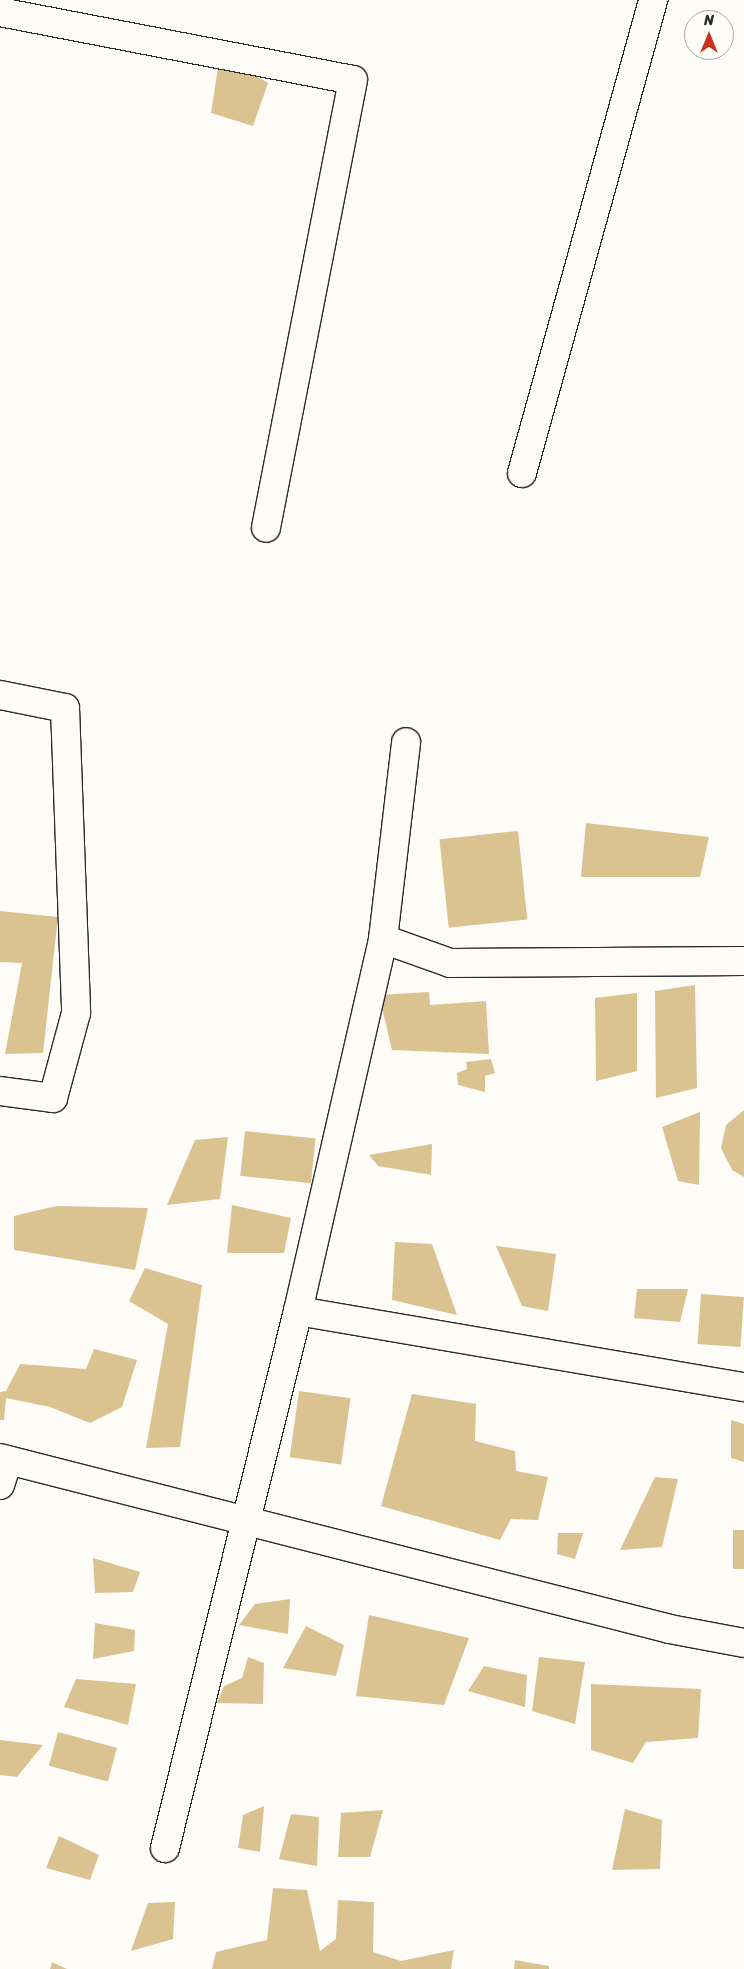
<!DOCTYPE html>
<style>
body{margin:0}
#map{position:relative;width:744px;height:1969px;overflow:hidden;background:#fdfcf7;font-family:Sriracha,sans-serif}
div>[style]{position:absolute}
.building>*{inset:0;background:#dbc291;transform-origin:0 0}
.roads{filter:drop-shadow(1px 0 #2b2b2b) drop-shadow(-1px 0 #2b2b2b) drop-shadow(0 1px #2b2b2b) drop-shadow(0 -1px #2b2b2b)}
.minor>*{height:28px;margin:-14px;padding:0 14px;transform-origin:14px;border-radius:14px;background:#fdfcf7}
span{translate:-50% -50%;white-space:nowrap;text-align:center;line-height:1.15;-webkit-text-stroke:4px #fdfcf7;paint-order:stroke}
.north{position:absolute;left:684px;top:10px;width:50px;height:50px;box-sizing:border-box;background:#fdfcf7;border:1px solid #a9a8a5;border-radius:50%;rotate:0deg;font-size:14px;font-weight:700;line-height:20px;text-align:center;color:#2b2b2b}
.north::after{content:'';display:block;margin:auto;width:18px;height:22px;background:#c8321e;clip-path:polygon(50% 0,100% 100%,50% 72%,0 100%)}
</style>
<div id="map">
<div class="building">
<div style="clip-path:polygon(220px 54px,268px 83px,253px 126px,211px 113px)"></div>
<div style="clip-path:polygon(586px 823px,709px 837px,700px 877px,581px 877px)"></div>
<div style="left:518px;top:831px;width:89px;height:79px;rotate:84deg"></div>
<div style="clip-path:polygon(0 911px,58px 917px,43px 1053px,5px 1054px,22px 963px,0 962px)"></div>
<div style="clip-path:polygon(695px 985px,697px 1088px,656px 1098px,655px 991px)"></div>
<div style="clip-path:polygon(429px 992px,430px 1005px,486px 1001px,489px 1054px,392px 1050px,379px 995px)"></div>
<div style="clip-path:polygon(637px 993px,637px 1071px,596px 1081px,595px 998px)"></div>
<div style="clip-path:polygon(491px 1059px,495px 1073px,485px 1076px,485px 1092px,458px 1085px,457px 1073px,467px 1069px,466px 1062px)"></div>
<div style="clip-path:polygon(744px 1110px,744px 1177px,732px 1170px,721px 1148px,726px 1125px)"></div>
<div style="clip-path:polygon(700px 1112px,699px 1185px,678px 1181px,662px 1127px)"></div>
<div style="left:245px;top:1131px;width:71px;height:45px;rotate:6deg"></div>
<div style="clip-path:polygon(228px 1137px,220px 1199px,167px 1205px,195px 1140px)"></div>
<div style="clip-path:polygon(432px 1144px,431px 1175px,378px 1166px,369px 1155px)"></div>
<div style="clip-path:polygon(232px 1205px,291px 1218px,284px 1253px,227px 1253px)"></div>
<div style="clip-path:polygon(56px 1206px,148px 1208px,135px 1270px,14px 1250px,14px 1216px)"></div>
<div style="clip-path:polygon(395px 1242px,432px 1244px,457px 1315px,392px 1300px)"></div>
<div style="clip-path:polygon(496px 1246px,556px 1254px,548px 1311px,522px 1306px)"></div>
<div style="clip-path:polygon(145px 1268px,202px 1285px,180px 1447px,146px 1448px,168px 1324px,129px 1301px)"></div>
<div style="clip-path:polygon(637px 1289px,688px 1289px,680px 1322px,634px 1318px)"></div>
<div style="left:701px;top:1294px;width:43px;height:50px;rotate:4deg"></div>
<div style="clip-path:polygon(94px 1349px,137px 1360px,122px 1407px,90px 1423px,50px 1407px,6px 1398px,4px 1420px,0 1420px,0 1392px,6px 1391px,20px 1364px,86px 1369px)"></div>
<div style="left:299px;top:1391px;width:52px;height:67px;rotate:8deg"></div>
<div style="clip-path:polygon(412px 1394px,476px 1404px,475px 1441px,515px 1451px,516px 1471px,548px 1477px,538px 1520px,511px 1519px,500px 1540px,381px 1506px)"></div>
<div style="clip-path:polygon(731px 1420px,744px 1424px,744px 1462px,731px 1458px)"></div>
<div style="clip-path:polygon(655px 1477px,678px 1479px,662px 1547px,620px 1550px)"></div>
<div style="left:733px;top:1530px;width:11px;height:39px"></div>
<div style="clip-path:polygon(558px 1533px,583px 1533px,575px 1559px,557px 1554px)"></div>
<div style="clip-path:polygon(93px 1558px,140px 1572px,133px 1592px,95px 1593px)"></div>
<div style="clip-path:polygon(290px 1599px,288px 1634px,239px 1625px,255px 1604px)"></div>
<div style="clip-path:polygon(369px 1615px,469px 1638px,444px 1705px,356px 1696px)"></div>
<div style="clip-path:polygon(95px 1623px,135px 1630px,134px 1651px,93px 1659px)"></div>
<div style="clip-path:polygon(306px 1626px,344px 1645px,336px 1676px,283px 1668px)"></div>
<div style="clip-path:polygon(248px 1657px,264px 1663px,263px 1704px,217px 1703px,224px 1686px,242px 1678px)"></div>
<div style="clip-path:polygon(539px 1657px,585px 1662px,575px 1724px,532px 1711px)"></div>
<div style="clip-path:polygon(484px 1666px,527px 1675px,525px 1707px,468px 1691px)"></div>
<div style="clip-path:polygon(76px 1679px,136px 1684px,128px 1725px,64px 1707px)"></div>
<div style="clip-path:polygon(591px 1684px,701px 1689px,698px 1738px,646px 1742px,633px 1763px,591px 1750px)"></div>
<div style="left:58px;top:1732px;width:61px;height:35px;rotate:15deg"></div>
<div style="clip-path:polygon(0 1740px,43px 1745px,17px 1777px,0 1775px)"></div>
<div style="clip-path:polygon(264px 1806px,260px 1852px,238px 1848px,243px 1815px)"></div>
<div style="clip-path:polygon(625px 1809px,662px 1820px,660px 1869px,612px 1870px)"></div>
<div style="clip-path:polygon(383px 1810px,370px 1857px,338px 1857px,341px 1813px)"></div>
<div style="clip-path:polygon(291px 1814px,319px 1817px,317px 1866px,279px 1859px)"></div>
<div style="clip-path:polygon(59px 1836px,99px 1855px,90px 1880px,46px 1868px)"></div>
<div style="clip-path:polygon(273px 1888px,307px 1890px,320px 1951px,336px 1939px,338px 1900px,374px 1902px,373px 1952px,401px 1961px,454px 1950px,451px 1969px,212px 1969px,216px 1952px,267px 1940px)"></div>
<div style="clip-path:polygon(175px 1902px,173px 1939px,131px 1951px,148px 1903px)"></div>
<div style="clip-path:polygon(515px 1960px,549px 1966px,549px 1969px,514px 1969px)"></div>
<div style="clip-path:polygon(52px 1962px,67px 1969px,50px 1969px)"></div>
</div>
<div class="roads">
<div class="minor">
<div style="left:0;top:12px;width:359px;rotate:10.9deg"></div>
<div style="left:353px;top:80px;width:456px;rotate:101deg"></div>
<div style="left:522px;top:473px;width:491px;rotate:-74.5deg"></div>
<div style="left:0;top:695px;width:66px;rotate:11.3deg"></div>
<div style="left:65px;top:708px;width:305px;rotate:87.9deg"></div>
<div style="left:76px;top:1013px;width:88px;rotate:105.1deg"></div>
<div style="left:53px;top:1098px;width:53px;rotate:-172.5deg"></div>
<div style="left:383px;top:939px;width:71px;rotate:19.7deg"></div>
<div style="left:450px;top:963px;width:294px;rotate:-0.4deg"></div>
<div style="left:298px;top:1311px;width:452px;rotate:9.7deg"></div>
<div style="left:0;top:1458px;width:691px;rotate:14.32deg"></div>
<div style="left:670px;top:1629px;width:75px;rotate:10.7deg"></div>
<div style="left:0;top:1485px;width:26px;rotate:-72deg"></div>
<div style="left:165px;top:1848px;width:553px;rotate:-76.09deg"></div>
<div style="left:298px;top:1311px;width:382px;rotate:-77.1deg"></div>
<div style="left:383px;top:939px;width:198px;rotate:-83.3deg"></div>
</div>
</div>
<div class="north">N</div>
</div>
